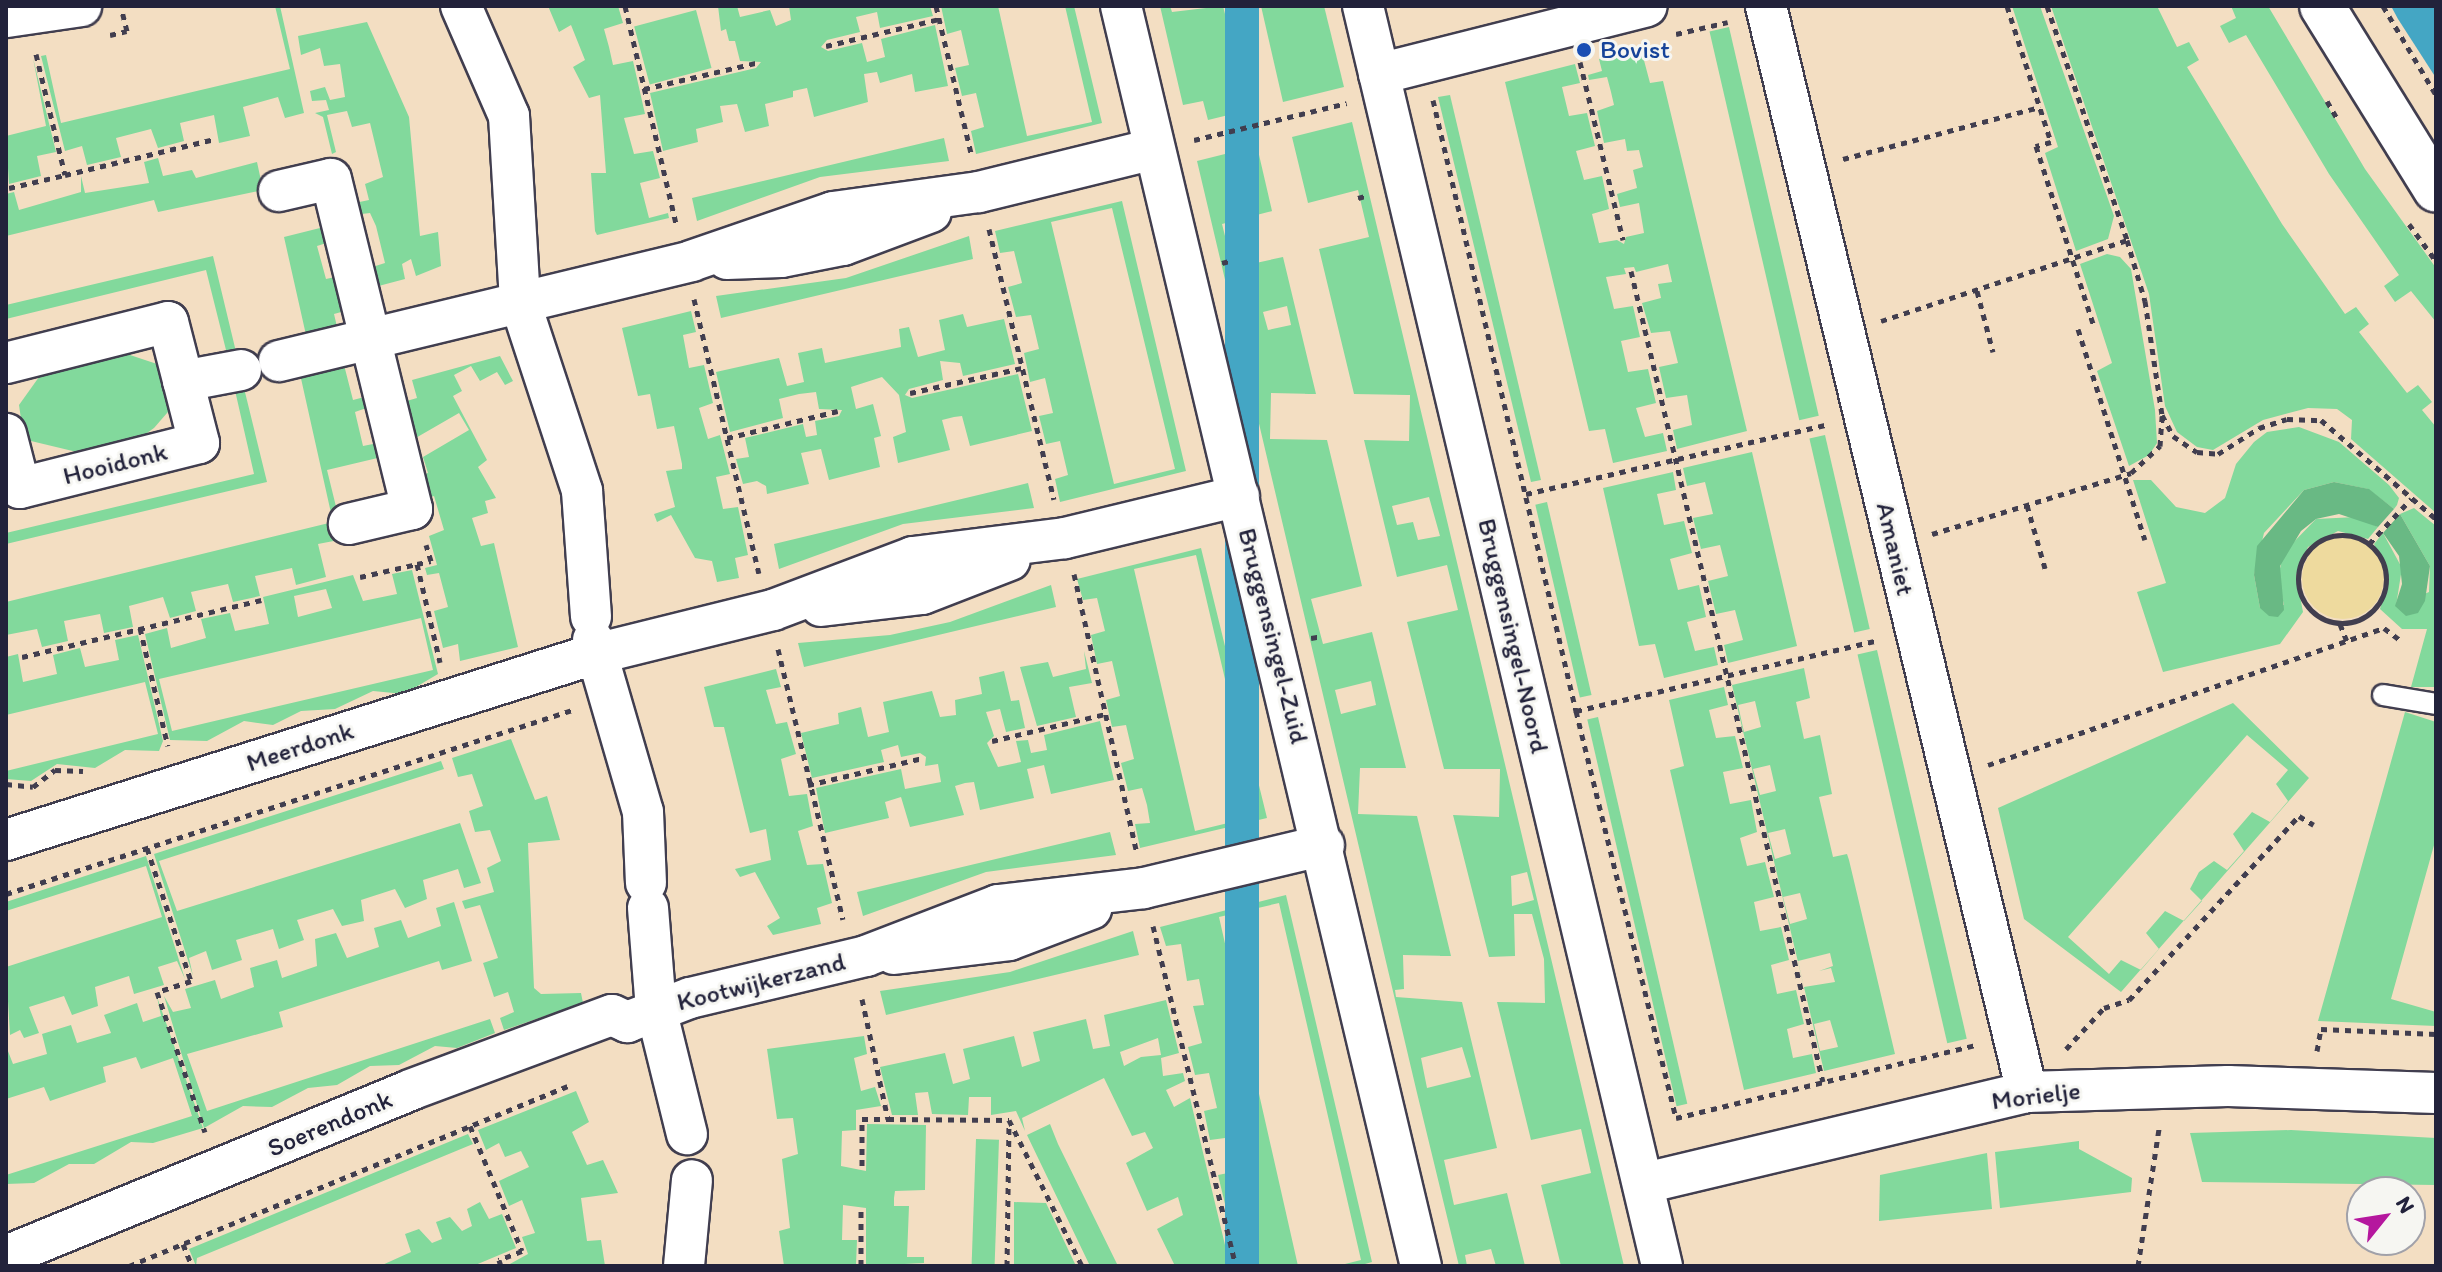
<!DOCTYPE html>
<style>
body{margin:0}
#map{position:relative;width:2442px;height:1272px;overflow:hidden;background:#f3dec2;font-family:Itim,sans-serif}
div>[style]{position:absolute}
.green>*{inset:0;background:#82d99c;transform-origin:0 0}
.forest>*{inset:0;background:#69b984}
.sand>*{inset:0;background:#eeda9e}
.round{border-radius:50%}
.water>*{inset:0;background:#44a6c4;transform-origin:0 0}
.path>*{height:5px;margin-top:-2.5px;transform-origin:0;background:repeating-linear-gradient(90deg,#413e4f 0 6px,transparent 0 12px)}
.path>.ring{margin:-2.5px;padding:0;box-sizing:content-box;background:none;border:5px solid #413e4f;border-radius:50%}
.roads{filter:drop-shadow(2px 0 #413e4f) drop-shadow(-2px 0 #413e4f) drop-shadow(0 2px #413e4f) drop-shadow(0 -2px #413e4f)}
.lane>*{height:20px;margin:-10px;padding:0 10px;transform-origin:10px;border-radius:10px;background:#fff}
.street>*{height:40px;margin:-20px;padding:0 20px;transform-origin:20px;border-radius:20px;background:#fff}
.secondary>*{height:44px;margin:-22px;padding:0 22px;transform-origin:22px;border-radius:22px;background:#fff}
.dots>*{width:22px;height:22px;translate:-50% -50%;box-sizing:border-box;border:4px solid #f6f6f2;border-radius:50%}
span{translate:-50% -50%;white-space:nowrap;text-align:center;line-height:1.15;-webkit-text-stroke:6px #f6f6f2;paint-order:stroke}
.transit-label{font-size:26px;color:#164399}
.left{translate:0 -50%;text-align:left}
.street-label{font-size:26px;color:#22223b}
.frame{position:absolute;inset:0;border:8px solid #22223b;pointer-events:none}
.north{position:absolute;left:2346px;top:1176px;width:80px;height:80px;box-sizing:border-box;background:#f6f6f2;border:2px solid #a1a1a9;border-radius:50%;rotate:60deg;font-size:22px;font-weight:700;line-height:32px;text-align:center;color:#22223b}
.north::after{content:'';display:block;margin:auto;width:28px;height:36px;background:#b5179e;clip-path:polygon(50% 0,100% 100%,50% 72%,0 100%)}
</style>
<div id="map">
<div class="green">
<div style="clip-path:polygon(275px 6px,280px 6px,304px 113px,285px 118px,278px 97px,243px 107px,250px 136px,219px 143px,214px 115px,180px 123px,184px 141px,158px 148px,151px 129px,116px 138px,121px 157px,87px 165px,82px 146px,65px 151px,41px 56px,46px 55px,61px 123px,290px 69px)"></div>
<div style="clip-path:polygon(548px 6px,618px 6px,623px 23px,604px 29px,609px 47px,613px 65px,633px 61px,645px 114px,624px 118px,634px 154px,653px 151px,660px 178px,640px 183px,649px 218px,668px 213px,669px 218px,597px 235px,595px 231px,591px 173px,606px 173px,600px 95px,589px 98px,573px 67px,585px 60px,571px 25px,559px 32px)"></div>
<div style="clip-path:polygon(718px 6px,737px 6px,740px 17px,770px 10px,776px 26px,791px 20px,789px 6px,930px 6px,933px 16px,880px 28px,877px 12px,856px 17px,860px 32px,827px 40px,821px 47px,828px 51px,862px 43px,867px 62px,885px 57px,881px 39px,935px 25px,948px 86px,915px 92px,912px 74px,880px 83px,877px 72px,864px 74px,868px 102px,814px 117px,807px 88px,793px 91px,793px 97px,765px 104px,769px 126px,745px 132px,737px 104px,720px 106px,723px 122px,696px 129px,698px 142px,663px 151px,650px 93px,756px 68px,761px 62px,740px 61px,735px 41px,729px 41px,726px 29px,721px 31px)"></div>
<div style="clip-path:polygon(941px 6px,998px 6px,1027px 136px,1092px 122px,1065px 6px,1074px 6px,1102px 123px,976px 154px,971px 131px,984px 127px,976px 93px,962px 96px,955px 68px,969px 65px,961px 30px,947px 34px)"></div>
<div style="clip-path:polygon(1160px 6px,1170px 6px,1172px 12px,1223px 6px,1249px 110px,1208px 120px,1203px 101px,1183px 105px)"></div>
<div style="clip-path:polygon(1261px 6px,1324px 6px,1344px 87px,1283px 102px)"></div>
<div style="clip-path:polygon(2012px 6px,2040px 6px,2114px 216px,2108px 239px,2076px 251px,2045px 153px,2058px 147px)"></div>
<div style="clip-path:polygon(2051px 6px,2157px 6px,2177px 47px,2189px 42px,2199px 60px,2187px 67px,2282px 224px,2345px 314px,2356px 307px,2369px 324px,2359px 332px,2407px 393px,2418px 385px,2432px 402px,2422px 410px,2436px 427px,2436px 513px,2351px 439px,2352px 420px,2337px 409px,2308px 408px,2263px 420px,2213px 450px,2197px 447px,2177px 432px,2165px 406px,2149px 294px)"></div>
<div style="clip-path:polygon(2231px 6px,2268px 6px,2365px 169px,2436px 268px,2436px 322px,2411px 291px,2395px 302px,2384px 286px,2399px 275px,2329px 174px,2246px 35px,2229px 43px,2220px 26px,2236px 18px)"></div>
<div style="left:696px;top:10px;width:60px;height:64px;rotate:75deg"></div>
<div style="clip-path:polygon(367px 22px,409px 117px,420px 236px,438px 232px,441px 266px,416px 276px,411px 259px,402px 264px,405px 279px,371px 288px,366px 269px,385px 263px,376px 226px,370px 213px,353px 215px,350px 204px,369px 200px,365px 184px,383px 177px,370px 123px,352px 127px,347px 111px,327px 115px,336px 152px,332px 154px,323px 117px,315px 113px,329px 110px,326px 100px,312px 101px,310px 91px,325px 87px,330px 100px,345px 97px,340px 64px,324px 66px,320px 48px,301px 55px,298px 36px)"></div>
<div style="left:1729px;top:27px;width:399px;height:20px;rotate:77deg"></div>
<div style="clip-path:polygon(1641px 49px,1650px 83px,1663px 81px,1747px 431px,1677px 449px,1673px 430px,1692px 425px,1687px 395px,1666px 398px,1659px 367px,1678px 363px,1670px 331px,1651px 333px,1642px 303px,1661px 298px,1658px 284px,1672px 282px,1668px 264px,1636px 272px,1634px 267px,1624px 268px,1626px 274px,1606px 277px,1614px 309px,1633px 306px,1640px 337px,1621px 341px,1628px 372px,1648px 369px,1656px 403px,1636px 408px,1645px 437px,1663px 433px,1667px 451px,1613px 463px,1605px 429px,1589px 431px,1505px 82px,1575px 64px,1580px 83px,1562px 87px,1569px 116px,1587px 113px,1595px 146px,1576px 151px,1584px 180px,1602px 176px,1609px 209px,1592px 214px,1599px 243px,1617px 240px,1624px 244px,1626px 237px,1644px 233px,1639px 203px,1620px 207px,1617px 194px,1637px 188px,1633px 170px,1643px 167px,1639px 150px,1627px 151px,1625px 139px,1604px 143px,1597px 111px,1614px 105px,1611px 92px,1607px 77px,1589px 80px,1588px 75px,1602px 71px,1599px 59px)"></div>
<div style="clip-path:polygon(33px 58px,56px 152px,37px 156px,41px 176px,9px 184px,6px 136px,46px 126px)"></div>
<div style="clip-path:polygon(1450px 95px,1541px 480px,1531px 482px,1438px 97px)"></div>
<div style="clip-path:polygon(evenodd,1352px 122px,1485px 680px,1624px 1266px,1561px 1266px,1541px 1185px,1591px 1173px,1581px 1129px,1531px 1140px,1497px 1002px,1545px 1003px,1544px 959px,1532px 914px,1514px 914px,1515px 956px,1489px 957px,1453px 815px,1499px 817px,1500px 769px,1444px 769px,1407px 622px,1458px 610px,1447px 565px,1397px 577px,1364px 440px,1409px 441px,1410px 395px,1354px 394px,1319px 249px,1369px 237px,1358px 190px,1308px 203px,1292px 137px,1352px 122px,1429px 497px,1440px 536px,1418px 540px,1413px 522px,1397px 525px,1392px 506px,1429px 497px,1352px 122px,1527px 872px,1534px 900px,1512px 906px,1511px 876px,1527px 872px)"></div>
<div style="clip-path:polygon(944px 138px,949px 161px,820px 177px,697px 221px,692px 198px)"></div>
<div style="clip-path:polygon(evenodd,1257px 146px,1272px 211px,1222px 224px,1233px 268px,1283px 257px,1316px 394px,1271px 393px,1270px 439px,1327px 440px,1362px 586px,1311px 599px,1323px 644px,1372px 632px,1406px 768px,1360px 768px,1358px 814px,1417px 816px,1451px 956px,1403px 955px,1404px 989px,1395px 990px,1396px 997px,1462px 1002px,1497px 1148px,1444px 1160px,1454px 1205px,1507px 1193px,1525px 1266px,1496px 1266px,1491px 1249px,1465px 1255px,1467px 1266px,1459px 1266px,1417px 1093px,1197px 161px,1257px 146px,1287px 306px,1291px 325px,1268px 330px,1263px 312px,1287px 306px,1257px 146px,1371px 681px,1376px 705px,1341px 714px,1335px 690px,1371px 681px,1257px 146px,1462px 1047px,1471px 1077px,1427px 1088px,1421px 1058px,1462px 1047px)"></div>
<div style="clip-path:polygon(158px 158px,163px 176px,192px 170px,196px 178px,257px 162px,263px 190px,158px 212px,154px 200px,6px 236px,6px 194px,14px 192px,19px 210px,81px 192px,81px 176px,85px 193px,149px 183px,144px 162px)"></div>
<div style="clip-path:polygon(evenodd,1122px 201px,1186px 471px,1060px 502px,1055px 479px,1068px 475px,1060px 441px,1046px 444px,1039px 416px,1053px 413px,1045px 378px,1030px 382px,1024px 353px,1039px 349px,1031px 315px,1016px 317px,1008px 287px,1022px 283px,1014px 251px,1000px 253px,995px 231px,1122px 201px,1112px 208px,1175px 469px,1114px 484px,1051px 222px,1112px 208px)"></div>
<div style="clip-path:polygon(332px 225px,336px 240px,317px 246px,326px 279px,344px 275px,352px 309px,334px 314px,338px 331px,306px 335px,284px 237px)"></div>
<div style="clip-path:polygon(969px 236px,973px 259px,721px 318px,716px 296px,846px 278px)"></div>
<div style="clip-path:polygon(2107px 254px,2120px 257px,2131px 269px,2155px 410px,2157px 443px,2149px 455px,2129px 466px,2097px 371px,2112px 363px,2080px 264px)"></div>
<div style="clip-path:polygon(213px 256px,237px 356px,228px 358px,206px 270px,6px 319px,6px 305px)"></div>
<div style="clip-path:polygon(691px 311px,696px 332px,683px 335px,689px 368px,704px 365px,713px 403px,699px 408px,708px 439px,720px 435px,730px 474px,716px 477px,723px 509px,738px 507px,748px 555px,735px 558px,739px 578px,717px 582px,712px 561px,695px 558px,671px 515px,657px 522px,654px 514px,675px 507px,666px 471px,682px 469px,682px 464px,674px 426px,657px 429px,650px 394px,638px 396px,622px 328px)"></div>
<div style="clip-path:polygon(963px 314px,967px 327px,1004px 319px,1015px 364px,963px 376px,960px 363px,940px 361px,943px 380px,909px 389px,905px 395px,912px 398px,1018px 374px,1032px 431px,970px 446px,962px 416px,954px 417px,942px 420px,950px 450px,898px 463px,893px 437px,906px 432px,899px 395px,882px 377px,851px 387px,856px 409px,873px 404px,881px 436px,874px 438px,880px 467px,829px 480px,821px 449px,801px 453px,809px 484px,767px 494px,766px 486px,757px 481px,743px 484px,736px 459px,749px 457px,745px 438px,803px 424px,806px 437px,817px 435px,815px 421px,839px 416px,842px 410px,819px 409px,816px 392px,799px 394px,779px 399px,783px 418px,730px 432px,716px 372px,779px 358px,787px 386px,804px 382px,798px 353px,822px 348px,825px 363px,901px 347px,899px 329px,909px 327px,918px 357px,945px 350px,939px 320px)"></div>
<div style="clip-path:polygon(124px 353px,160px 365px,174px 405px,154px 428px,140px 438px,81px 453px,31px 441px,22px 426px,19px 405px,39px 377px,51px 368px)"></div>
<div style="clip-path:polygon(500px 356px,513px 381px,505px 385px,497px 372px,480px 381px,471px 366px,454px 375px,462px 391px,453px 396px,487px 460px,478px 467px,496px 498px,485px 501px,488px 513px,472px 518px,481px 546px,494px 543px,518px 647px,460px 661px,458px 644px,443px 648px,434px 611px,448px 607px,439px 573px,427px 575px,425px 568px,437px 565px,429px 536px,444px 530px,434px 496px,421px 501px,414px 477px,428px 473px,423px 457px,469px 430px,459px 413px,407px 443px,396px 404px,417px 398px,412px 380px)"></div>
<div style="clip-path:polygon(343px 361px,353px 400px,372px 395px,375px 405px,355px 412px,363px 446px,383px 442px,386px 456px,327px 470px,344px 539px,318px 544px,326px 577px,296px 585px,292px 568px,255px 576px,260px 596px,233px 602px,228px 584px,191px 592px,196px 611px,170px 618px,163px 597px,129px 606px,133px 627px,104px 633px,100px 614px,64px 621px,68px 641px,42px 647px,37px 629px,6px 635px,6px 602px,333px 522px,300px 374px)"></div>
<div style="clip-path:polygon(243px 384px,267px 482px,6px 544px,6px 533px,254px 474px,234px 386px)"></div>
<div style="clip-path:polygon(2299px 427px,2339px 442px,2389px 485px,2399px 498px,2397px 505px,2394px 509px,2368px 489px,2334px 482px,2304px 490px,2264px 533px,2254px 575px,2260px 608px,2284px 605px,2278px 579px,2283px 553px,2316px 519px,2356px 517px,2378px 527px,2368px 539px,2338px 531px,2308px 547px,2296px 575px,2303px 612px,2280px 644px,2163px 672px,2137px 592px,2166px 583px,2133px 480px,2151px 480px,2176px 507px,2205px 513px,2225px 498px,2236px 464px,2254px 442px,2267px 432px)"></div>
<div style="left:1825px;top:435px;width:199px;height:16px;rotate:77deg"></div>
<div style="clip-path:polygon(1752px 452px,1797px 646px,1728px 663px,1724px 645px,1743px 640px,1735px 610px,1716px 614px,1708px 581px,1728px 576px,1720px 545px,1701px 549px,1693px 518px,1713px 514px,1705px 482px,1687px 486px,1683px 468px)"></div>
<div style="clip-path:polygon(1673px 472px,1676px 490px,1657px 494px,1664px 525px,1684px 521px,1692px 553px,1670px 559px,1678px 590px,1699px 585px,1706px 617px,1687px 622px,1695px 651px,1714px 647px,1718px 665px,1664px 678px,1655px 644px,1639px 646px,1603px 488px)"></div>
<div style="clip-path:polygon(1028px 483px,1034px 508px,903px 524px,779px 569px,774px 544px)"></div>
<div style="left:1547px;top:502px;width:198px;height:12px;rotate:77deg"></div>
<div style="clip-path:polygon(2414px 508px,2436px 526px,2436px 687px,2411px 687px,2427px 629px,2402px 629px,2380px 609px,2389px 579px,2374px 544px,2383px 533px,2402px 568px,2396px 606px,2429px 592px,2430px 566px,2400px 514px)"></div>
<div style="clip-path:polygon(evenodd,1201px 548px,1267px 818px,1140px 848px,1135px 824px,1150px 823px,1147px 805px,1142px 788px,1128px 791px,1121px 763px,1134px 759px,1126px 725px,1112px 727px,1106px 700px,1120px 696px,1112px 661px,1097px 664px,1091px 635px,1105px 631px,1097px 598px,1083px 600px,1077px 579px,1201px 548px,1196px 555px,1257px 816px,1195px 831px,1134px 569px,1196px 555px)"></div>
<div style="clip-path:polygon(evenodd,412px 570px,438px 674px,404px 694px,373px 691px,335px 709px,301px 711px,273px 725px,244px 721px,207px 741px,170px 740px,145px 634px,167px 628px,171px 648px,206px 638px,201px 619px,230px 613px,235px 631px,269px 624px,263px 597px,353px 575px,363px 601px,397px 594px,392px 574px,412px 570px,326px 589px,332px 608px,298px 617px,294px 596px,326px 589px,412px 570px,421px 618px,433px 670px,172px 731px,159px 679px,421px 618px)"></div>
<div style="clip-path:polygon(1051px 585px,1056px 607px,804px 667px,798px 643px,890px 635px,950px 622px)"></div>
<div style="clip-path:polygon(138px 635px,163px 741px,159px 751px,125px 750px,95px 768px,57px 764px,31px 781px,6px 779px,6px 771px,158px 734px,145px 682px,6px 715px,6px 657px,18px 654px,23px 682px,57px 674px,53px 655px,80px 648px,85px 667px,119px 660px,115px 640px)"></div>
<div style="left:1877px;top:650px;width:399px;height:20px;rotate:77deg"></div>
<div style="clip-path:polygon(1084px 651px,1092px 683px,1069px 687px,1076px 717px,1037px 726px,1020px 667px,1048px 662px,1053px 677px,1086px 669px)"></div>
<div style="clip-path:polygon(evenodd,1804px 668px,1810px 698px,1796px 702px,1804px 739px,1820px 735px,1832px 794px,1819px 797px,1833px 857px,1847px 854px,1849px 860px,1895px 1054px,1824px 1071px,1732px 685px,1804px 668px,1755px 701px,1761px 727px,1744px 732px,1738px 705px,1755px 701px,1804px 668px,1770px 765px,1776px 791px,1760px 795px,1753px 769px,1770px 765px,1804px 668px,1785px 829px,1791px 854px,1775px 859px,1768px 833px,1785px 829px,1804px 668px,1800px 893px,1807px 919px,1790px 924px,1783px 897px,1800px 893px,1804px 668px,1830px 953px,1833px 966px,1819px 971px,1831px 968px,1835px 982px,1804px 987px,1798px 961px,1830px 953px,1804px 668px,1830px 1020px,1838px 1047px,1820px 1051px,1814px 1024px,1830px 1020px)"></div>
<div style="clip-path:polygon(776px 669px,781px 687px,766px 690px,776px 724px,787px 722px,796px 754px,781px 759px,789px 796px,807px 794px,813px 826px,798px 831px,807px 865px,823px 864px,832px 903px,817px 908px,821px 924px,773px 935px,767px 926px,780px 918px,755px 872px,740px 877px,735px 869px,771px 860px,766px 829px,750px 833px,724px 727px,714px 727px,704px 687px)"></div>
<div style="clip-path:polygon(1004px 671px,1011px 701px,1019px 700px,1025px 728px,1006px 732px,1000px 709px,986px 712px,994px 736px,987px 743px,998px 767px,1021px 762px,1016px 741px,1028px 740px,1031px 753px,1047px 750px,1044px 735px,1100px 721px,1114px 780px,1051px 794px,1044px 765px,1027px 769px,1034px 798px,980px 810px,974px 782px,965px 783px,955px 786px,964px 815px,910px 827px,901px 797px,885px 802px,889px 818px,825px 833px,816px 788px,901px 769px,905px 789px,941px 782px,938px 764px,925px 766px,926px 757px,920px 753px,901px 757px,898px 745px,881px 750px,884px 762px,812px 778px,801px 733px,839px 724px,838px 713px,861px 707px,868px 737px,889px 732px,883px 702px,932px 691px,940px 717px,956px 715px,955px 700px,982px 694px,979px 677px)"></div>
<div style="clip-path:polygon(1724px 687px,1728px 705px,1709px 710px,1716px 738px,1735px 736px,1743px 768px,1723px 772px,1730px 804px,1751px 800px,1757px 832px,1740px 838px,1747px 866px,1765px 862px,1774px 897px,1754px 902px,1760px 931px,1781px 927px,1789px 960px,1771px 965px,1777px 994px,1796px 990px,1804px 1024px,1787px 1029px,1793px 1058px,1812px 1054px,1816px 1073px,1744px 1090px,1670px 770px,1684px 766px,1669px 700px)"></div>
<div style="clip-path:polygon(evenodd,2233px 703px,2309px 778px,2121px 992px,2024px 919px,1998px 808px,2233px 703px,2247px 735px,2288px 770px,2276px 784px,2288px 801px,2270px 822px,2252px 812px,2233px 834px,2244px 851px,2227px 870px,2214px 861px,2199px 872px,2190px 889px,2202px 901px,2184px 921px,2165px 911px,2146px 933px,2159px 949px,2141px 970px,2121px 960px,2109px 974px,2068px 937px,2247px 735px)"></div>
<div style="clip-path:polygon(2405px 712px,2436px 722px,2436px 838px,2391px 999px,2436px 1012px,2436px 1026px,2318px 1021px)"></div>
<div style="left:1598px;top:717px;width:397px;height:11px;rotate:77deg"></div>
<div style="clip-path:polygon(511px 739px,535px 800px,547px 796px,560px 840px,528px 843px,534px 988px,541px 994px,581px 993px,583px 1003px,504px 1030px,500px 1018px,514px 1012px,508px 992px,494px 997px,483px 963px,498px 958px,480px 905px,465px 909px,462px 901px,494px 892px,487px 868px,501px 861px,490px 830px,475px 832px,469px 811px,483px 806px,472px 774px,458px 777px,452px 758px)"></div>
<div style="clip-path:polygon(441px 761px,444px 769px,159px 861px,177px 911px,460px 823px,481px 883px,464px 888px,458px 869px,423px 880px,427px 899px,405px 908px,395px 889px,361px 900px,364px 921px,342px 926px,333px 909px,297px 920px,304px 940px,279px 949px,273px 929px,236px 940px,242px 960px,212px 970px,206px 951px,189px 958px,193px 976px,154px 854px)"></div>
<div style="clip-path:polygon(1110px 832px,1116px 855px,986px 872px,863px 916px,857px 892px)"></div>
<div style="clip-path:polygon(146px 856px,185px 979px,177px 961px,158px 967px,164px 985px,134px 994px,129px 976px,95px 987px,98px 1006px,72px 1015px,64px 996px,29px 1007px,39px 1033px,24px 1038px,20px 1030px,10px 1035px,6px 967px,162px 917px,146px 866px,6px 911px,6px 902px)"></div>
<div style="clip-path:polygon(1286px 895px,1372px 1262px,1358px 1266px,1337px 1266px,1361px 1260px,1279px 903px,1219px 917px,1298px 1266px,1240px 1266px,1233px 1238px,1248px 1234px,1239px 1202px,1225px 1204px,1218px 1175px,1233px 1172px,1225px 1138px,1210px 1140px,1204px 1111px,1217px 1108px,1209px 1073px,1195px 1075px,1188px 1047px,1202px 1043px,1193px 1006px,1204px 1005px,1199px 979px,1187px 981px,1181px 944px,1166px 946px,1160px 927px)"></div>
<div style="clip-path:polygon(454px 902px,472px 961px,442px 970px,439px 961px,279px 1012px,283px 1027px,187px 1054px,207px 1111px,490px 1019px,495px 1033px,457px 1048px,435px 1046px,399px 1065px,370px 1066px,337px 1085px,308px 1088px,272px 1107px,243px 1106px,204px 1128px,164px 996px,173px 1012px,191px 1008px,185px 989px,215px 980px,221px 999px,254px 987px,250px 968px,277px 960px,282px 978px,317px 966px,315px 939px,336px 933px,347px 958px,379px 947px,374px 928px,401px 920px,408px 938px,441px 926px,436px 908px)"></div>
<div style="clip-path:polygon(1133px 931px,1139px 955px,886px 1015px,880px 991px,1010px 972px)"></div>
<div style="clip-path:polygon(157px 997px,203px 1128px,153px 1143px,131px 1142px,94px 1164px,69px 1164px,34px 1183px,6px 1184px,6px 1175px,192px 1116px,173px 1058px,141px 1069px,136px 1057px,103px 1067px,106px 1082px,50px 1101px,44px 1087px,6px 1099px,6px 1046px,13px 1064px,47px 1054px,42px 1034px,71px 1025px,77px 1043px,111px 1033px,104px 1015px,137px 1003px,143px 1022px,161px 1016px)"></div>
<div style="clip-path:polygon(evenodd,1166px 1000px,1179px 1053px,1161px 1058px,1163px 1076px,1183px 1073px,1185px 1081px,1166px 1090px,1174px 1107px,1190px 1098px,1230px 1266px,1175px 1266px,1157px 1229px,1183px 1215px,1178px 1197px,1147px 1211px,1126px 1163px,1153px 1148px,1145px 1132px,1132px 1136px,1104px 1078px,1022px 1118px,1025px 1131px,1016px 1111px,991px 1115px,991px 1097px,969px 1097px,968px 1115px,932px 1114px,928px 1092px,915px 1093px,918px 1115px,892px 1115px,880px 1067px,945px 1053px,953px 1084px,970px 1079px,963px 1049px,1014px 1036px,1022px 1067px,1040px 1061px,1033px 1032px,1086px 1019px,1093px 1049px,1110px 1046px,1104px 1015px,1166px 1000px,1158px 1038px,1161px 1055px,1141px 1057px,1124px 1066px,1120px 1052px,1158px 1038px)"></div>
<div style="clip-path:polygon(864px 1036px,867px 1054px,854px 1058px,861px 1091px,875px 1087px,881px 1106px,856px 1110px,856px 1130px,842px 1131px,841px 1166px,866px 1171px,867px 1124px,926px 1125px,925px 1190px,895px 1191px,894px 1198px,894px 1206px,909px 1206px,907px 1257px,924px 1257px,924px 1263px,866px 1266px,866px 1208px,843px 1205px,842px 1240px,857px 1240px,856px 1265px,784px 1266px,779px 1231px,790px 1228px,782px 1159px,798px 1154px,793px 1118px,777px 1119px,767px 1049px)"></div>
<div style="clip-path:polygon(576px 1091px,589px 1122px,572px 1132px,587px 1165px,603px 1160px,618px 1193px,581px 1198px,587px 1241px,601px 1240px,605px 1266px,506px 1266px,528px 1254px,522px 1237px,535px 1233px,522px 1200px,509px 1206px,499px 1181px,529px 1167px,521px 1151px,505px 1157px,499px 1143px,486px 1150px,478px 1130px)"></div>
<div style="clip-path:polygon(1050px 1124px,1058px 1144px,1118px 1266px,1090px 1266px,1027px 1135px)"></div>
<div style="clip-path:polygon(2291px 1130px,2436px 1138px,2436px 1185px,2202px 1182px,2190px 1133px)"></div>
<div style="clip-path:polygon(468px 1134px,473px 1144px,197px 1258px,196px 1266px,189px 1249px)"></div>
<div style="left:976px;top:1139px;width:23px;height:127px;rotate:2deg"></div>
<div style="clip-path:polygon(2079px 1141px,2079px 1149px,2132px 1178px,2131px 1192px,2000px 1208px,1995px 1152px)"></div>
<div style="clip-path:polygon(1987px 1153px,1992px 1209px,1879px 1221px,1880px 1175px)"></div>
<div style="clip-path:polygon(480px 1202px,489px 1219px,502px 1214px,516px 1248px,473px 1266px,380px 1266px,411px 1252px,405px 1234px,419px 1229px,432px 1243px,442px 1239px,436px 1222px,450px 1217px,462px 1231px,472px 1226px,467px 1209px)"></div>
<div style="clip-path:polygon(1014px 1202px,1046px 1203px,1076px 1266px,1014px 1266px)"></div>
</div>
<div class="forest">
<div style="clip-path:polygon(2334px 482px,2369px 489px,2394px 509px,2378px 527px,2339px 514px,2316px 519px,2301px 531px,2280px 566px,2284px 610px,2278px 617px,2269px 616px,2260px 608px,2254px 575px,2257px 546px,2304px 490px)"></div>
<div style="clip-path:polygon(2400px 514px,2430px 566px,2425px 601px,2418px 613px,2406px 616px,2395px 606px,2402px 584px,2399px 556px,2383px 533px)"></div>
</div>
<div class="sand">
<div class="round" style="left:2302px;top:537px;width:82px;height:82px"></div>
</div>
<div class="water">
<div style="left:1225px;top:6px;width:34px;height:1296px"></div>
<div style="clip-path:polygon(2391px 6px,2436px 6px,2436px 78px,2398px 19px)"></div>
</div>
<div class="path">
<div style="left:625px;top:6px;width:223px;rotate:76.8deg"></div>
<div style="left:936px;top:6px;width:151px;rotate:76.6deg"></div>
<div style="left:2007px;top:6px;width:143px;rotate:72.1deg"></div>
<div style="left:2051px;top:142px;width:16px;rotate:165deg"></div>
<div style="left:2036px;top:146px;width:187px;rotate:72.2deg"></div>
<div style="left:2047px;top:6px;width:247px;rotate:71.1deg"></div>
<div style="left:2127px;top:240px;width:64px;rotate:73.6deg"></div>
<div style="left:2145px;top:301px;width:115px;rotate:81.5deg"></div>
<div style="left:2162px;top:415px;width:24px;rotate:62deg"></div>
<div style="left:2173px;top:436px;width:29px;rotate:34deg"></div>
<div style="left:2197px;top:452px;width:21px;rotate:5deg"></div>
<div style="left:2218px;top:454px;width:49px;rotate:-32.4deg"></div>
<div style="left:2259px;top:428px;width:29px;rotate:-18deg"></div>
<div style="left:2287px;top:419px;width:34px;rotate:2deg"></div>
<div style="left:2321px;top:420px;width:152px;rotate:40.7deg"></div>
<div style="left:2383px;top:6px;width:104px;rotate:59.2deg"></div>
<div style="left:1676px;top:34px;width:53px;rotate:-13deg"></div>
<div style="left:110px;top:35px;width:17px;rotate:-13deg"></div>
<div style="left:127px;top:31px;width:21px;rotate:-104deg"></div>
<div style="left:826px;top:46px;width:116px;rotate:-13.4deg"></div>
<div style="left:36px;top:54px;width:124px;rotate:76.5deg"></div>
<div style="left:65px;top:175px;width:154px;rotate:-13.5deg"></div>
<div style="left:1580px;top:62px;width:183px;rotate:76.4deg"></div>
<div style="left:644px;top:89px;width:115px;rotate:-13.1deg"></div>
<div style="left:1433px;top:100px;width:628px;rotate:76.83deg"></div>
<div style="left:1576px;top:711px;width:310px;rotate:-13.2deg"></div>
<div style="left:2327px;top:101px;width:22px;rotate:60deg"></div>
<div style="left:1194px;top:140px;width:157px;rotate:-13.6deg"></div>
<div style="left:1843px;top:159px;width:204px;rotate:-14.8deg"></div>
<div style="left:9px;top:188px;width:57px;rotate:-13.1deg"></div>
<div style="left:1358px;top:198px;width:11px;rotate:-15deg"></div>
<div style="left:2409px;top:224px;width:46px;rotate:53.9deg"></div>
<div style="left:989px;top:229px;width:278px;rotate:76.5deg"></div>
<div style="left:1222px;top:263px;width:11px;rotate:-15deg"></div>
<div style="left:1631px;top:271px;width:833px;rotate:76.68deg"></div>
<div style="left:1977px;top:291px;width:63px;rotate:75.3deg"></div>
<div style="left:694px;top:299px;width:282px;rotate:76.7deg"></div>
<div style="left:1881px;top:321px;width:259px;rotate:-18.2deg"></div>
<div style="left:2078px;top:329px;width:221px;rotate:72.4deg"></div>
<div style="left:910px;top:393px;width:115px;rotate:-12.6deg"></div>
<div style="left:727px;top:438px;width:114px;rotate:-13.7deg"></div>
<div style="left:1526px;top:494px;width:307px;rotate:-13deg"></div>
<div style="left:2027px;top:505px;width:66px;rotate:74.1deg"></div>
<div style="left:1932px;top:534px;width:208px;rotate:-17deg"></div>
<div style="left:2131px;top:473px;width:40px;rotate:-43deg"></div>
<div style="left:2160px;top:446px;width:30px;rotate:-86deg"></div>
<div class="ring" style="left:2298px;top:535px;width:83px;height:83px"></div>
<div style="left:2369px;top:544px;width:62px;rotate:-47deg"></div>
<div style="left:417px;top:564px;width:14px;rotate:-12deg"></div>
<div style="left:431px;top:561px;width:17px;rotate:-107deg"></div>
<div style="left:1074px;top:574px;width:283px;rotate:77.3deg"></div>
<div style="left:360px;top:577px;width:58px;rotate:-12.8deg"></div>
<div style="left:417px;top:564px;width:101px;rotate:76.8deg"></div>
<div style="left:2340px;top:624px;width:18px;rotate:68deg"></div>
<div style="left:140px;top:628px;width:121px;rotate:76.7deg"></div>
<div style="left:1311px;top:638px;width:11px;rotate:-10deg"></div>
<div style="left:778px;top:649px;width:278px;rotate:76.5deg"></div>
<div style="left:22px;top:657px;width:246px;rotate:-13.4deg"></div>
<div style="left:1576px;top:711px;width:419px;rotate:76.2deg"></div>
<div style="left:1676px;top:1118px;width:309px;rotate:-13.7deg"></div>
<div style="left:992px;top:741px;width:116px;rotate:-13.4deg"></div>
<div style="left:1988px;top:765px;width:419px;rotate:-19.1deg"></div>
<div style="left:2384px;top:628px;width:20px;rotate:37deg"></div>
<div style="left:6px;top:784px;width:27px;rotate:6deg"></div>
<div style="left:33px;top:787px;width:28px;rotate:-38deg"></div>
<div style="left:55px;top:770px;width:28px;rotate:2deg"></div>
<div style="left:808px;top:785px;width:118px;rotate:-13.2deg"></div>
<div style="left:147px;top:848px;width:140px;rotate:71.7deg"></div>
<div style="left:191px;top:981px;width:36px;rotate:162deg"></div>
<div style="left:157px;top:992px;width:148px;rotate:71.1deg"></div>
<div style="left:6px;top:894px;width:595px;rotate:-18.01deg"></div>
<div style="left:1153px;top:926px;width:350px;rotate:76.3deg"></div>
<div style="left:862px;top:999px;width:123px;rotate:77.8deg"></div>
<div style="left:888px;top:1119px;width:121px;rotate:0.5deg"></div>
<div style="left:2066px;top:1049px;width:56px;rotate:-47.2deg"></div>
<div style="left:2104px;top:1008px;width:26px;rotate:-18deg"></div>
<div style="left:2129px;top:1000px;width:251px;rotate:-47.3deg"></div>
<div style="left:2299px;top:816px;width:17px;rotate:31deg"></div>
<div style="left:2317px;top:1051px;width:22px;rotate:-80deg"></div>
<div style="left:2321px;top:1029px;width:115px;rotate:2.5deg"></div>
<div style="left:1009px;top:1120px;width:163px;rotate:63.4deg"></div>
<div style="left:470px;top:1126px;width:135px;rotate:67.4deg"></div>
<div style="left:522px;top:1251px;width:25px;rotate:159deg"></div>
<div style="left:499px;top:1260px;width:6px;rotate:72deg"></div>
<div style="left:862px;top:1166px;width:47px;rotate:-90deg"></div>
<div style="left:862px;top:1119px;width:26px"></div>
<div style="left:183px;top:1244px;width:24px;rotate:68deg"></div>
<div style="left:129px;top:1266px;width:474px;rotate:-22.3deg"></div>
<div style="left:861px;top:1266px;width:55px;rotate:-90deg"></div>
<div style="left:1007px;top:1266px;width:145px;rotate:-89.2deg"></div>
<div style="left:2138px;top:1266px;width:139px;rotate:-81.3deg"></div>
</div>
<div class="roads">
<div class="lane">
<div style="left:2383px;top:695px;width:54px;rotate:9.6deg"></div>
</div>
<div class="street">
<div style="left:461px;top:6px;width:120px;rotate:66.4deg"></div>
<div style="left:509px;top:116px;width:186px;rotate:86.6deg"></div>
<div style="left:520px;top:302px;width:199px;rotate:71.8deg"></div>
<div style="left:582px;top:491px;width:126px;rotate:85.9deg"></div>
<div style="left:1121px;top:6px;width:1295px;rotate:76.61deg"></div>
<div style="left:1363px;top:6px;width:1295px;rotate:76.65deg"></div>
<div style="left:1766px;top:6px;width:1117px;rotate:76.49deg"></div>
<div style="left:6px;top:17px;width:76px;rotate:-8.3deg"></div>
<div style="left:1379px;top:74px;width:276px;rotate:-14.2deg"></div>
<div style="left:279px;top:191px;width:53px;rotate:-13deg"></div>
<div style="left:331px;top:179px;width:340px;rotate:76.2deg"></div>
<div style="left:412px;top:509px;width:65px;rotate:166.6deg"></div>
<div style="left:727px;top:259px;width:54px;rotate:-2.1deg"></div>
<div style="left:781px;top:257px;width:63px;rotate:-11deg"></div>
<div style="left:843px;top:245px;width:94px;rotate:-20.6deg"></div>
<div style="left:279px;top:361px;width:424px;rotate:-13.6deg"></div>
<div style="left:691px;top:261px;width:150px;rotate:-19deg"></div>
<div style="left:833px;top:212px;width:147px;rotate:-7.8deg"></div>
<div style="left:979px;top:192px;width:180px;rotate:-13.8deg"></div>
<div style="left:6px;top:363px;width:167px;rotate:-14.2deg"></div>
<div style="left:168px;top:322px;width:125px;rotate:75.6deg"></div>
<div style="left:199px;top:443px;width:185px;rotate:165.9deg"></div>
<div style="left:20px;top:488px;width:56px;rotate:-104.5deg"></div>
<div style="left:183px;top:381px;width:59px;rotate:-10.7deg"></div>
<div style="left:821px;top:606px;width:102px;rotate:-6.8deg"></div>
<div style="left:922px;top:594px;width:94px;rotate:-21.1deg"></div>
<div style="left:593px;top:640px;width:179px;rotate:73.8deg"></div>
<div style="left:643px;top:812px;width:71px;rotate:87.6deg"></div>
<div style="left:6px;top:840px;width:618px;rotate:-17.53deg"></div>
<div style="left:595px;top:654px;width:183px;rotate:-13.9deg"></div>
<div style="left:773px;top:610px;width:150px;rotate:-20.7deg"></div>
<div style="left:913px;top:557px;width:153px;rotate:-7.1deg"></div>
<div style="left:1065px;top:538px;width:179px;rotate:-13.6deg"></div>
<div style="left:648px;top:908px;width:101px;rotate:85.5deg"></div>
<div style="left:656px;top:1009px;width:129px;rotate:76.1deg"></div>
<div style="left:894px;top:954px;width:116px;rotate:-6.9deg"></div>
<div style="left:1009px;top:940px;width:88px;rotate:-20.7deg"></div>
<div style="left:1645px;top:1183px;width:393px;rotate:-13.4deg"></div>
<div style="left:2027px;top:1092px;width:201px;rotate:-1.7deg"></div>
<div style="left:2228px;top:1086px;width:208px;rotate:1.9deg"></div>
<div style="left:6px;top:1256px;width:437px;rotate:-22.3deg"></div>
<div style="left:410px;top:1090px;width:215px;rotate:-20.4deg"></div>
<div style="left:612px;top:1015px;width:17px;rotate:25deg"></div>
<div style="left:627px;top:1022px;width:67px;rotate:-20.9deg"></div>
<div style="left:690px;top:998px;width:181px;rotate:-13.4deg"></div>
<div style="left:866px;top:956px;width:142px;rotate:-21.1deg"></div>
<div style="left:998px;top:905px;width:147px;rotate:-6.6deg"></div>
<div style="left:1144px;top:888px;width:185px;rotate:-13.4deg"></div>
<div style="left:684px;top:1266px;width:86px;rotate:-84.7deg"></div>
</div>
<div class="secondary">
<div style="left:2322px;top:6px;width:216px;rotate:58.2deg"></div>
</div>
</div>
<div class="dots">
<div style="left:1584px;top:50px;background:#1a4fb4"></div>
</div>
<div class="transit-label">
<span class="left" style="left:1600px;top:50px">Bovist</span>
</div>
<div class="street-label">
<span style="left:115px;top:464px;rotate:-14deg">Hooidonk</span>
<span style="left:1895px;top:549px;rotate:77deg">Amaniet</span>
<span style="left:1273px;top:636px;rotate:76deg">Bruggensingel-Zuid</span>
<span style="left:1513px;top:636px;rotate:77deg">Bruggensingel-Noord</span>
<span style="left:300px;top:747px;rotate:-18deg">Meerdonk</span>
<span style="left:761px;top:982px;rotate:-14deg">Kootwijkerzand</span>
<span style="left:2036px;top:1096px;rotate:-7deg">Morielje</span>
<span style="left:330px;top:1124px;rotate:-23deg">Soerendonk</span>
</div>
<div class="frame"></div>
<div class="north">N</div>
</div>
